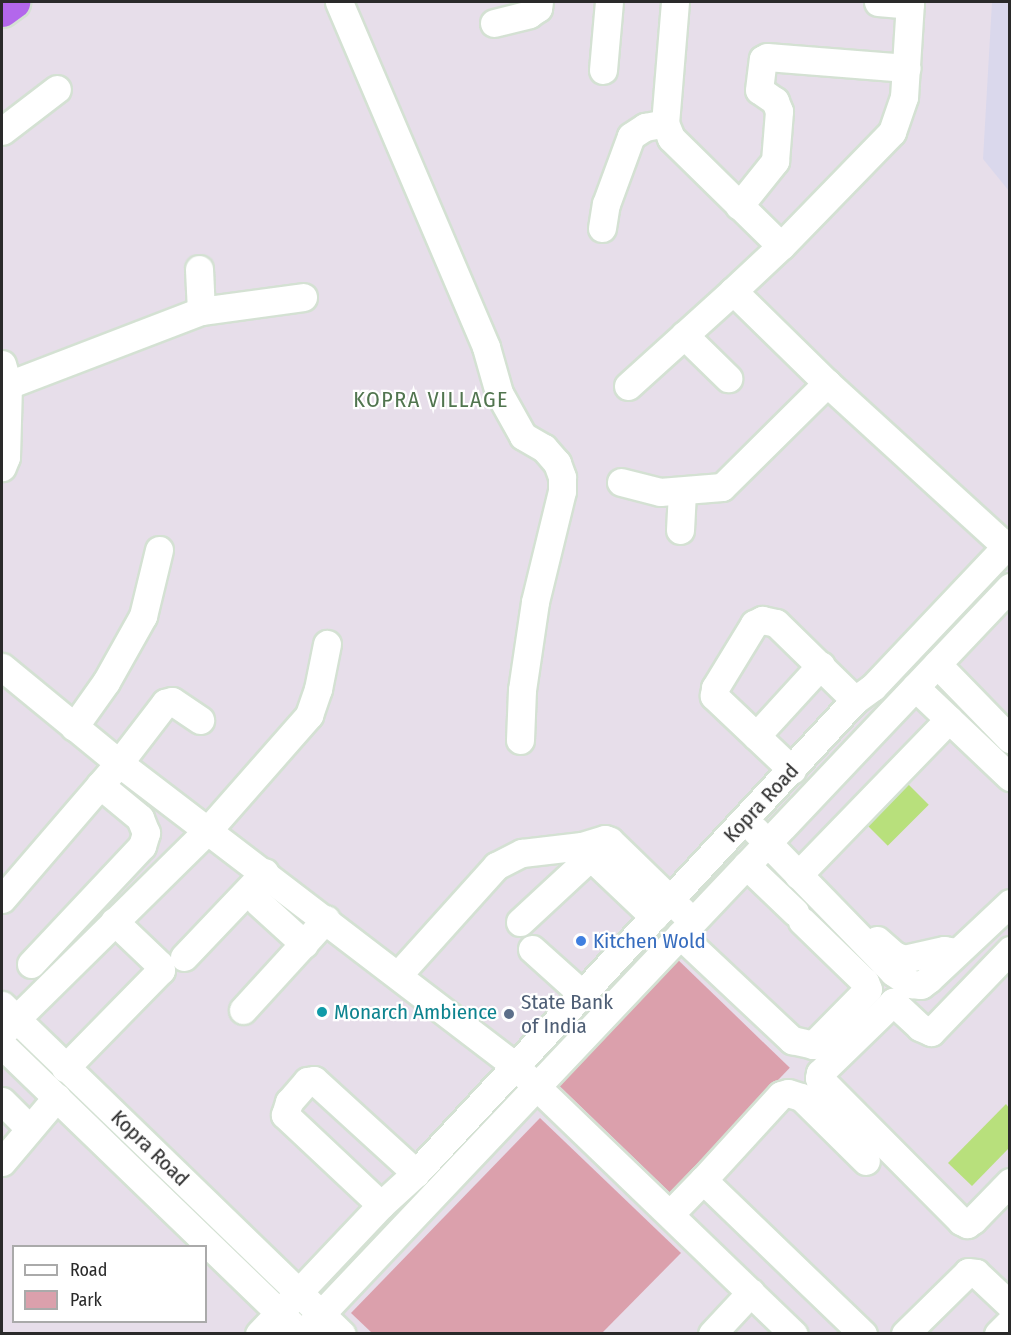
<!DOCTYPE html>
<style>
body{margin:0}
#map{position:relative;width:1011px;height:1335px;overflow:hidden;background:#e7deea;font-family:"Fira Sans Condensed",sans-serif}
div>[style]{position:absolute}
.medical>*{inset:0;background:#dad8ec}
.green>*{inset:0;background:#dba0ac;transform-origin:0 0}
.water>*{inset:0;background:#b8e07c;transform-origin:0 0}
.roads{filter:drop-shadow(2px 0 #d4e1d3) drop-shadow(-2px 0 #d4e1d3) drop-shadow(0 2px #d4e1d3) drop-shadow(0 -2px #d4e1d3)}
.minor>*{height:27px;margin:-13.5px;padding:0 13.5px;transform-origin:13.5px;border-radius:13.5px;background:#fff}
.highway>*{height:33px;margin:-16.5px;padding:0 16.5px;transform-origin:16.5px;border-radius:16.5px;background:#b367ec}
.dots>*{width:16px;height:16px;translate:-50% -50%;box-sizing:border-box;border:3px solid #fff;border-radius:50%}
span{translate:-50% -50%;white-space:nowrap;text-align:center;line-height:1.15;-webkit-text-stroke:4.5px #fff;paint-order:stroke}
.street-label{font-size:21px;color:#2a2a2a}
.shop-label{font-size:21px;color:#366cbe}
.left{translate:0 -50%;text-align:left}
.service-label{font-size:21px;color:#4e5e75}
.culture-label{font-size:21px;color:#0d838f}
.neighbourhood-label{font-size:22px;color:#51754f;letter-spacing:1.5px}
.frame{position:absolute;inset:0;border:3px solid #2a2a2a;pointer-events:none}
.legend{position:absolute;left:12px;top:1245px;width:195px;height:78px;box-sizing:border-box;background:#fff;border:2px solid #aaa;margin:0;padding:8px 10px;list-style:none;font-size:18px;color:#2a2a2a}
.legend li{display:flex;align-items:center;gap:12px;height:30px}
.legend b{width:30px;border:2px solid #aaa}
</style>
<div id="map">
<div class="medical">
<div style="clip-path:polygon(992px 2px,1009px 2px,1009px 191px,983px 159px)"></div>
</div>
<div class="green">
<div style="left:674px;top:956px;width:161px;height:173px;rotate:44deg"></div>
<div style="clip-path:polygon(540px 1118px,681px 1253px,602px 1333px,372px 1333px,351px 1313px)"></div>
</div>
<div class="water">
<div style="left:904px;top:780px;width:35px;height:58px;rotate:45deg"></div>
<div style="clip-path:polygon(1006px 1104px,1009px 1108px,1009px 1148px,972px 1186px,948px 1163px)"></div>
</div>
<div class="roads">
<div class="minor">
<div style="left:339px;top:2px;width:375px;rotate:66.9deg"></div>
<div style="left:486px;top:347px;width:48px;rotate:74.2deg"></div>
<div style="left:499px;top:393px;width:49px;rotate:60.8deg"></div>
<div style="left:523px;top:436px;width:24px;rotate:30deg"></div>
<div style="left:544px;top:448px;width:20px;rotate:49deg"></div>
<div style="left:557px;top:463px;width:15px;rotate:70deg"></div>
<div style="left:562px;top:477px;width:14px;rotate:90deg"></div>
<div style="left:562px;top:491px;width:114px;rotate:103.7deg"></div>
<div style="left:535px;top:602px;width:89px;rotate:98.4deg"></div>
<div style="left:522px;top:690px;width:50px;rotate:92.3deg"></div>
<div style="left:675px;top:2px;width:121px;rotate:94.7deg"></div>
<div style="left:665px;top:123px;width:16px;rotate:68deg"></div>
<div style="left:671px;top:138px;width:154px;rotate:44.5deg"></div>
<div style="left:878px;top:2px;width:32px;rotate:5deg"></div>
<div style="left:910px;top:2px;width:95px;rotate:93.6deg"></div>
<div style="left:904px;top:97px;width:37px;rotate:109deg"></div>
<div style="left:892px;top:132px;width:159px;rotate:134.2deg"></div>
<div style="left:781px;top:246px;width:66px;rotate:136.8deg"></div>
<div style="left:733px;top:291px;width:132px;rotate:44.4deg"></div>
<div style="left:827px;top:383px;width:248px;rotate:42.4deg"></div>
<div style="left:494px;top:23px;width:36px;rotate:-14deg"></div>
<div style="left:529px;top:14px;width:11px;rotate:-34deg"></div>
<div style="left:538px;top:8px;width:6px;rotate:-81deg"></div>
<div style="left:603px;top:70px;width:68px;rotate:-85deg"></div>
<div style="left:2px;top:131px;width:69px;rotate:-37.4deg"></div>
<div style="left:739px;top:206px;width:58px;rotate:-51.3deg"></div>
<div style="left:775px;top:161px;width:50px;rotate:-85.4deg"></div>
<div style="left:779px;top:111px;width:11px;rotate:-112deg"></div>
<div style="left:775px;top:101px;width:19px;rotate:-145deg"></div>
<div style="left:759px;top:90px;width:31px;rotate:-83deg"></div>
<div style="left:763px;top:59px;width:4px;rotate:-27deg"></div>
<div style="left:767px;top:57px;width:140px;rotate:4.5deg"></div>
<div style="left:602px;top:228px;width:24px;rotate:-81deg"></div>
<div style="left:606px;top:204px;width:72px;rotate:-69.8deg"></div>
<div style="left:631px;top:136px;width:17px;rotate:-33deg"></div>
<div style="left:645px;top:127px;width:20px;rotate:-11deg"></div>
<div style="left:199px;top:269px;width:42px;rotate:87.3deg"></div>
<div style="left:684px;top:335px;width:62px;rotate:44.3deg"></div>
<div style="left:2px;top:364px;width:22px;rotate:74deg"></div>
<div style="left:8px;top:385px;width:72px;rotate:91.6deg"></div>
<div style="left:6px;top:457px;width:11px;rotate:112deg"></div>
<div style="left:8px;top:385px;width:207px;rotate:-21deg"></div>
<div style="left:201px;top:311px;width:103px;rotate:-7.8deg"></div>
<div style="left:628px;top:386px;width:142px;rotate:-42.1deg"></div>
<div style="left:621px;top:482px;width:40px;rotate:14.4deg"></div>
<div style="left:660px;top:492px;width:62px;rotate:-4.6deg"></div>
<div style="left:722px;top:487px;width:148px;rotate:-44.7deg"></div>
<div style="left:680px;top:530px;width:39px;rotate:-87deg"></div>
<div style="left:937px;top:664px;width:105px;rotate:45.8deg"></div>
<div style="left:2px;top:667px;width:151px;rotate:39.4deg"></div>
<div style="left:119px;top:763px;width:497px;rotate:37.4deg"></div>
<div style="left:514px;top:1065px;width:388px;rotate:43.9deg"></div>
<div style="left:915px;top:687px;width:131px;rotate:43.5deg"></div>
<div style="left:74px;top:727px;width:55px;rotate:-54.6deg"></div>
<div style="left:106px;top:682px;width:76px;rotate:-60.7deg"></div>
<div style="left:143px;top:616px;width:68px;rotate:-76.4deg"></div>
<div style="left:756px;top:736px;width:96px;rotate:-47.5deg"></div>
<div style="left:792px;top:770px;width:108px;rotate:-136.5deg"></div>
<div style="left:714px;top:696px;width:8px;rotate:-83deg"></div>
<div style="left:715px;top:688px;width:75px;rotate:-58.6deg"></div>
<div style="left:754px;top:624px;width:9px;rotate:-27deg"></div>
<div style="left:762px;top:620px;width:14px;rotate:12deg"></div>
<div style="left:776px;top:623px;width:110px;rotate:44.3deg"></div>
<div style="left:755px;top:830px;width:198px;rotate:45.8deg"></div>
<div style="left:893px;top:972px;width:22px;rotate:34deg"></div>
<div style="left:911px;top:984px;width:10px;rotate:6deg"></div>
<div style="left:921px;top:985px;width:10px;rotate:-37deg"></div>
<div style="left:929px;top:979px;width:111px;rotate:-43.2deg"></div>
<div style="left:746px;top:865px;width:68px;rotate:43.8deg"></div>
<div style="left:798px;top:875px;width:217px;rotate:-45.9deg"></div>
<div style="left:2px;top:899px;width:179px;rotate:-49.3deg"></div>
<div style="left:119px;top:763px;width:76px;rotate:-52.5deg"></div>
<div style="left:165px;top:703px;width:7px;rotate:-16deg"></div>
<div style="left:172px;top:701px;width:34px;rotate:34deg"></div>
<div style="left:259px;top:903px;width:61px;rotate:42.3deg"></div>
<div style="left:520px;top:922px;width:91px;rotate:-42.8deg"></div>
<div style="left:587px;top:860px;width:9px;rotate:13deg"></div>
<div style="left:596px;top:862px;width:80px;rotate:43.5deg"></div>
<div style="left:680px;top:935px;width:154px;rotate:43.2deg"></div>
<div style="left:792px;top:1040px;width:22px;rotate:13deg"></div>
<div style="left:813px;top:1045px;width:78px;rotate:-45.5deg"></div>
<div style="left:868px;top:989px;width:8px;rotate:-113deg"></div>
<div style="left:865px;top:982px;width:88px;rotate:-135.9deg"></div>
<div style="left:877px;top:940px;width:23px;rotate:41deg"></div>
<div style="left:894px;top:955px;width:11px;rotate:22deg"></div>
<div style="left:904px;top:959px;width:41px;rotate:-12.7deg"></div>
<div style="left:944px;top:950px;width:13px;rotate:9deg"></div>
<div style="left:532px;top:949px;width:66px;rotate:41.9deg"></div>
<div style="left:1010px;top:950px;width:114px;rotate:133.9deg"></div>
<div style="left:931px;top:1032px;width:12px;rotate:-156deg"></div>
<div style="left:920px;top:1027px;width:37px;rotate:-137deg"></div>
<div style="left:893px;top:1002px;width:102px;rotate:135.8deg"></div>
<div style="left:820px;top:1073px;width:5px;rotate:101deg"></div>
<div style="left:819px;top:1078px;width:202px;rotate:45.2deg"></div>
<div style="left:961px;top:1221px;width:7px;rotate:27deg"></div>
<div style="left:967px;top:1224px;width:7px;rotate:-34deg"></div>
<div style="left:973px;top:1220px;width:53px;rotate:-45.8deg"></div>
<div style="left:184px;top:957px;width:117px;rotate:-46.4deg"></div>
<div style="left:31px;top:964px;width:162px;rotate:-46.8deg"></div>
<div style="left:142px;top:846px;width:14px;rotate:-73deg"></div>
<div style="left:146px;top:833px;width:16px;rotate:-112deg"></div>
<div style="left:140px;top:818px;width:52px;rotate:-140.5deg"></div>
<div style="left:398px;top:975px;width:147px;rotate:-48deg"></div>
<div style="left:496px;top:866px;width:29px;rotate:-27deg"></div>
<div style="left:522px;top:853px;width:60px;rotate:-6.7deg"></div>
<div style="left:582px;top:846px;width:24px;rotate:-17deg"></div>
<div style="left:605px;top:839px;width:5px;rotate:22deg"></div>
<div style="left:610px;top:841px;width:102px;rotate:44.2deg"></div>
<div style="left:2px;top:1005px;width:473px;rotate:44.1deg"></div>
<div style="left:243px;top:1010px;width:123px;rotate:-47.6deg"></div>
<div style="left:2px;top:1033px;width:291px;rotate:-44.6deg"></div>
<div style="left:209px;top:829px;width:152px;rotate:-48.7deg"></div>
<div style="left:309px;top:715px;width:28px;rotate:-71deg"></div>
<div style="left:318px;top:689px;width:46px;rotate:-78.7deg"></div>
<div style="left:2px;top:1045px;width:402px;rotate:44deg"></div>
<div style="left:65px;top:1068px;width:137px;rotate:-45.6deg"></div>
<div style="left:161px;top:970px;width:6px;rotate:-108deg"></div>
<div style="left:159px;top:964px;width:62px;rotate:-136.3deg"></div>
<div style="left:2px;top:1101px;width:38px;rotate:45deg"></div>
<div style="left:2px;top:1162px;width:85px;rotate:-49.8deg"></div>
<div style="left:703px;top:1180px;width:115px;rotate:-47.5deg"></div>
<div style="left:781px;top:1095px;width:7px;rotate:-16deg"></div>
<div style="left:788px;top:1093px;width:14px;rotate:17deg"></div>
<div style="left:801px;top:1097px;width:91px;rotate:44.6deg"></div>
<div style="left:381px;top:1205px;width:132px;rotate:-136.8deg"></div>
<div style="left:285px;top:1115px;width:14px;rotate:-73deg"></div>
<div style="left:289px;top:1102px;width:28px;rotate:-49deg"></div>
<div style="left:307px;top:1081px;width:7px;rotate:-8deg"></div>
<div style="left:314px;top:1080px;width:138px;rotate:42.4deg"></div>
<div style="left:670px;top:1214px;width:47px;rotate:-45.9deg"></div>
<div style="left:703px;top:1180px;width:222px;rotate:43.9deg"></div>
<div style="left:259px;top:1334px;width:178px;rotate:-46.6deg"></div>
<div style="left:381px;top:1205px;width:47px;rotate:-42.4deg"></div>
<div style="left:416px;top:1173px;width:645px;rotate:-47.14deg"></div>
<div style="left:855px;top:700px;width:22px;rotate:-36deg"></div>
<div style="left:873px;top:687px;width:199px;rotate:-46.6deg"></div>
<div style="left:302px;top:1334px;width:1029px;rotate:-46.54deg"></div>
<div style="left:712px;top:1334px;width:57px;rotate:-47.1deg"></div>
<div style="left:905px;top:1334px;width:88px;rotate:-44.5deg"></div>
<div style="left:968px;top:1272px;width:8px;rotate:7deg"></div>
<div style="left:976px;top:1273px;width:47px;rotate:43.3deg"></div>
<div style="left:998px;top:1334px;width:17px;rotate:-45deg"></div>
</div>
<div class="highway">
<div style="left:2px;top:10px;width:14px;rotate:-36deg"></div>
</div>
</div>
<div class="dots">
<div style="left:581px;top:941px;background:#3f7fe0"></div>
<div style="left:322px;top:1012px;background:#0f9aa8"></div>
<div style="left:509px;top:1014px;background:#5c6f8a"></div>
</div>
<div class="street-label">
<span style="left:761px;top:803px;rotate:-47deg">Kopra Road</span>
<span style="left:150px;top:1148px;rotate:44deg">Kopra Road</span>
</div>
<div class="shop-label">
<span class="left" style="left:593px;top:941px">Kitchen Wold</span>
</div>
<div class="service-label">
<span class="left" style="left:521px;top:1014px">State Bank<br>of India</span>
</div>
<div class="culture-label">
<span class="left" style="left:334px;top:1012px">Monarch Ambience</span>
</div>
<div class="neighbourhood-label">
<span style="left:431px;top:400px">KOPRA VILLAGE</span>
</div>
<div class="frame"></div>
<ul class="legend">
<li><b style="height:8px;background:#fff"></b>Road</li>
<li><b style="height:16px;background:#dba0ac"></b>Park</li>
</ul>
</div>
